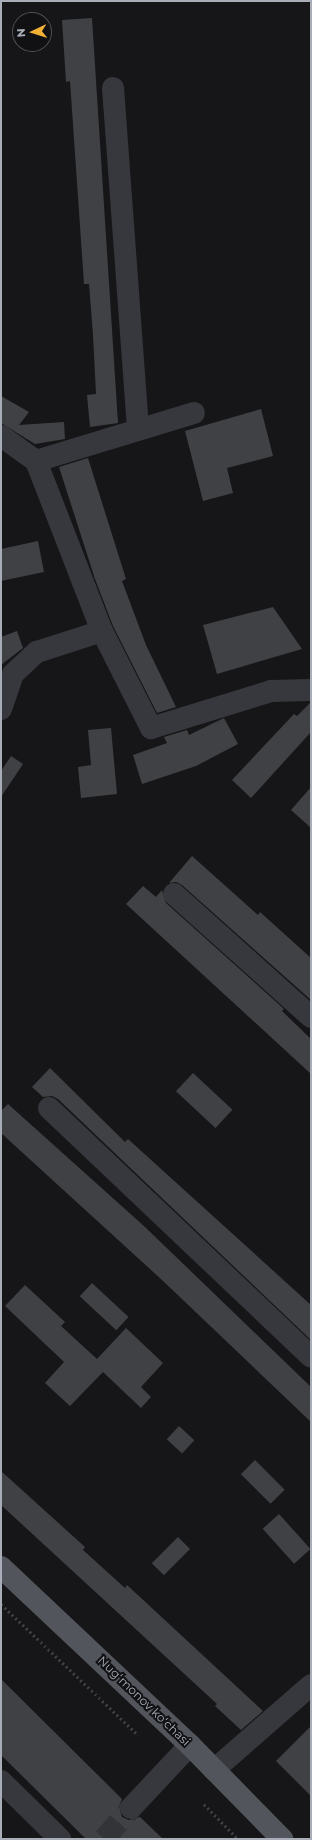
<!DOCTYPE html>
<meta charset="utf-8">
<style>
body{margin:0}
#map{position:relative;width:312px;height:1840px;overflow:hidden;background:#161618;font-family:Montserrat,sans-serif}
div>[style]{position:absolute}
.building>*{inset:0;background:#404145;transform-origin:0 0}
.minor-tunnel>*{height:22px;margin-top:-11px;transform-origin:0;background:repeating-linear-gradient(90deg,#333438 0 22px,transparent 0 33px)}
.path>*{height:2.5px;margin-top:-1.25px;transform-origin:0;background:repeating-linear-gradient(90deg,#3d3f44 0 2px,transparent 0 5px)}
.minor>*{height:22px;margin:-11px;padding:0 11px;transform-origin:11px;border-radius:11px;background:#37383d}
.major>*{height:22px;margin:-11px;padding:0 11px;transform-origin:11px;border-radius:11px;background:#53555c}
span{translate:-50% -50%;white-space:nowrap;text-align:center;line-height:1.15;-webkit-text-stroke:4px #111113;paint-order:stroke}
.street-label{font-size:12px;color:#a8adb8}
.frame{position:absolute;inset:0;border:2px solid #a8adb8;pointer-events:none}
.north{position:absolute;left:12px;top:12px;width:40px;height:40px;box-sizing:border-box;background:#111113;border:1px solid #4d4f55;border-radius:50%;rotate:266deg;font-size:11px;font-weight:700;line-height:16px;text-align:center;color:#a8adb8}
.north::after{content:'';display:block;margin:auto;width:14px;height:18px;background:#f2b134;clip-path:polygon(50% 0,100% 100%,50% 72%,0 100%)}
</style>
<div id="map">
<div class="building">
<div style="clip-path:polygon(92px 18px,118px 423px,90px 427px,87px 395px,96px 394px,93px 335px,89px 284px,84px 284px,70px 81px,66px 82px,62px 20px)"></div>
<div style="clip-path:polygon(1px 396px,29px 412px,19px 425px,64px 422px,65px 439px,35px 444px,1px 423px)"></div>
<div style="clip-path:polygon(261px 409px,273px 456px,227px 468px,233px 493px,203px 501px,185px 431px)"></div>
<div style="clip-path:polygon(88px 458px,126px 579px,122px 581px,146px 645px,176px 707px,157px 713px,113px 626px,95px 579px,59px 467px)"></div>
<div style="clip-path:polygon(38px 541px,44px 572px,1px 581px,1px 549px)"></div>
<div style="clip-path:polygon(273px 607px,302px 649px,217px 674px,203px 625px)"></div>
<div style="clip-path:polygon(17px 631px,23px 648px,1px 665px,1px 637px)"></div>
<div style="clip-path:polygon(311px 702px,311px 732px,251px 798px,232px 780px,294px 714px,297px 716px)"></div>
<div style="clip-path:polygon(224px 718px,238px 744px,196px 766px,142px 784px,133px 755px,167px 743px,164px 737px,187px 730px,189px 735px)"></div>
<div style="clip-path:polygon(111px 728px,117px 794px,81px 798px,78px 767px,91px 765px,88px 730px)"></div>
<div style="clip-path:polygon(11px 756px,23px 764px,1px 797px,1px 771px)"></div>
<div style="clip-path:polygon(311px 787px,311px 828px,291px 810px)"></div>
<div style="clip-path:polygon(192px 856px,258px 915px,260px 912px,311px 958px,311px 1000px,182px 885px,176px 882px,169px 883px)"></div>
<div style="clip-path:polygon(143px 886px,156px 897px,162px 890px,166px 903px,284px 1009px,282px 1011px,311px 1039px,311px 1074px,126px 904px)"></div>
<div style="clip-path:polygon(50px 1068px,125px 1142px,128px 1139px,311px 1305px,311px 1340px,58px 1099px,52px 1096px,43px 1097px,32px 1087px)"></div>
<div style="left:193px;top:1073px;width:54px;height:25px;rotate:43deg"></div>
<div style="clip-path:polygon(8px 1104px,145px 1227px,311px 1387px,311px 1422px,162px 1280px,1px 1133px,1px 1111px)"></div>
<div style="left:92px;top:1283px;width:50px;height:18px;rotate:43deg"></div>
<div style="clip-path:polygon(25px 1285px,65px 1322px,61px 1326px,97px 1359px,126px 1328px,163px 1363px,141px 1387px,151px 1397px,141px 1408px,103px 1372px,70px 1406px,45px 1383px,64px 1362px,5px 1306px)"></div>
<div style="left:179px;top:1426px;width:21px;height:18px;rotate:43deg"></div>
<div style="left:255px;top:1460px;width:42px;height:20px;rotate:45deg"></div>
<div style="clip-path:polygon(1px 1471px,85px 1547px,83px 1550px,125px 1588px,127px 1585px,263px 1711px,241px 1730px,215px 1706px,217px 1704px,1px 1505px)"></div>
<div style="left:279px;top:1514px;width:47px;height:22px;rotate:48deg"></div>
<div style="left:178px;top:1537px;width:17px;height:37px;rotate:45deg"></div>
<div style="clip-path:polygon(1px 1679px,122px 1799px,119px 1806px,122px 1817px,129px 1820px,140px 1817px,163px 1839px,86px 1839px,1px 1755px)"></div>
<div style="clip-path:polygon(311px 1726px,311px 1796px,276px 1761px)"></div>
</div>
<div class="minor-tunnel">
<div style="left:104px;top:1839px;width:41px;rotate:-48.9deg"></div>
</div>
<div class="path">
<div style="left:1px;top:1604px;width:190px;rotate:43.7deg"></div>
<div style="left:204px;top:1804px;width:49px;rotate:45.8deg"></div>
</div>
<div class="minor">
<div style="left:113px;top:88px;width:342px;rotate:85.8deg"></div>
<div style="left:1px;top:436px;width:43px;rotate:35.5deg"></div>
<div style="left:36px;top:461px;width:182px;rotate:68.8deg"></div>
<div style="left:102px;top:631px;width:109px;rotate:63.2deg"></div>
<div style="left:151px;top:728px;width:126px;rotate:-17.1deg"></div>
<div style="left:271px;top:691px;width:40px;rotate:-1.4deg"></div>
<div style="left:36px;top:461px;width:165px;rotate:-16.9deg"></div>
<div style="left:1px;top:709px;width:37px;rotate:-71deg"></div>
<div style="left:13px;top:674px;width:33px;rotate:-43deg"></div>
<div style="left:37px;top:652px;width:68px;rotate:-17.9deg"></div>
<div style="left:174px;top:894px;width:184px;rotate:41.9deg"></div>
<div style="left:49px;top:1108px;width:361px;rotate:43.5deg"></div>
<div style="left:214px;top:1770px;width:129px;rotate:-41.2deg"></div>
<div style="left:1px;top:1781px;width:83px;rotate:44.5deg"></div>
<div style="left:131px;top:1808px;width:86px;rotate:-46.9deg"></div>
</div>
<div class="major">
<div style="left:1px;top:1567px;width:260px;rotate:43.3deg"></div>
<div style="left:190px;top:1745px;width:132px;rotate:45.6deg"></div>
</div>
<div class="street-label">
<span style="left:144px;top:1701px;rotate:44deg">Nugʻmonov koʻchasi</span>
</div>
<div class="frame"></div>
<div class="north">N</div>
</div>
